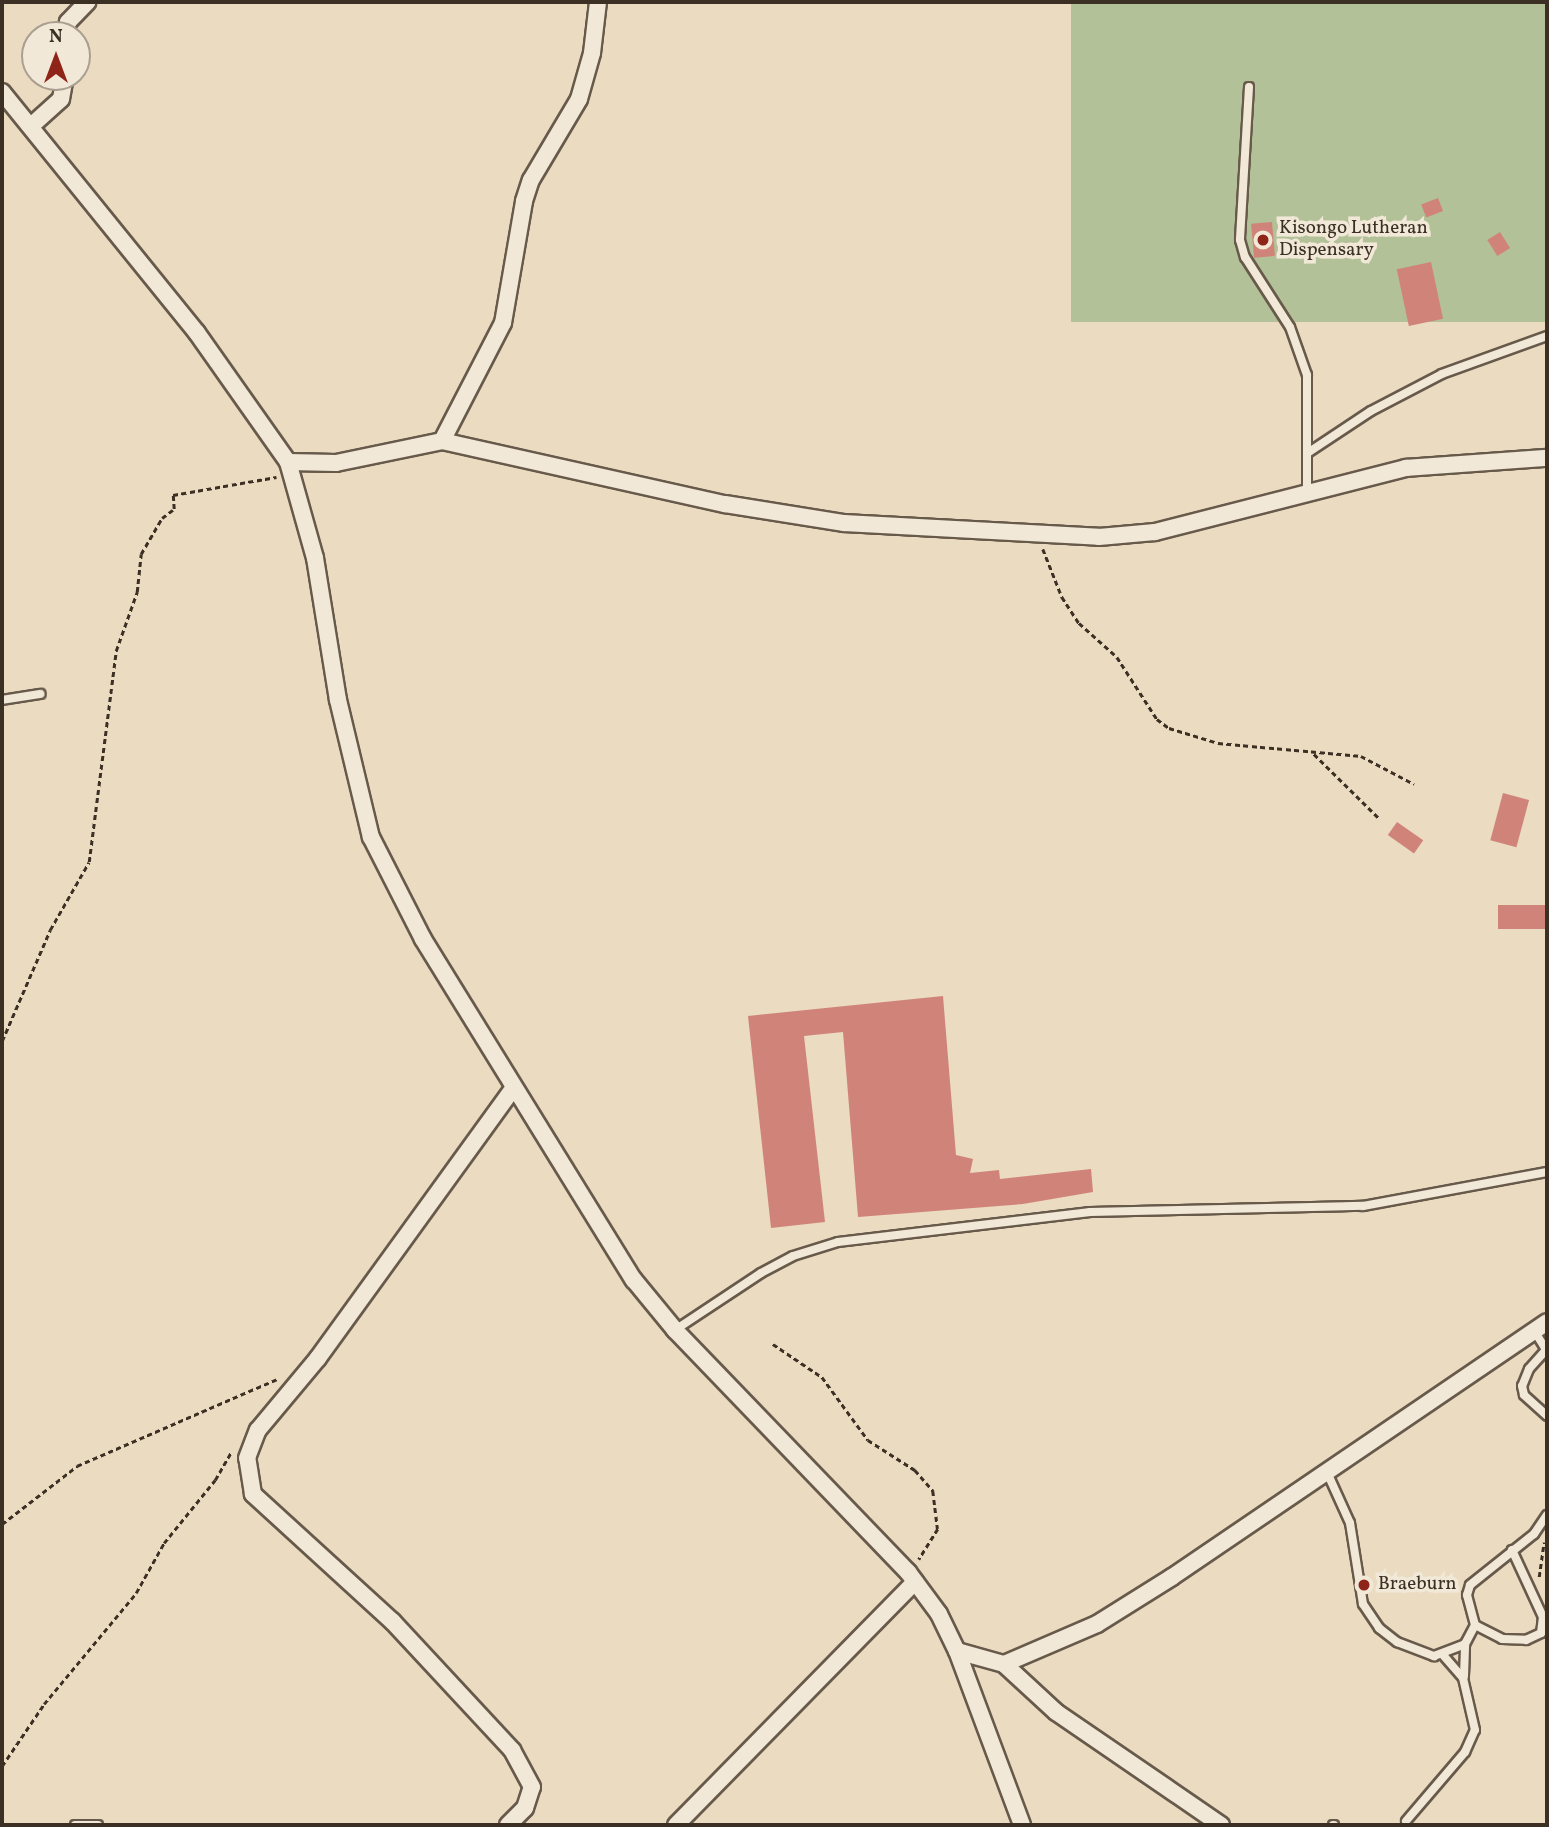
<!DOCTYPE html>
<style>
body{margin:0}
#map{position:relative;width:1549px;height:1827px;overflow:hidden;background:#eadbc1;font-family:Vollkorn,serif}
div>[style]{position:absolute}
.green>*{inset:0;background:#b2c197;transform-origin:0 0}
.building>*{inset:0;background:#d08479;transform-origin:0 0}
.path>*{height:2.5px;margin-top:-1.25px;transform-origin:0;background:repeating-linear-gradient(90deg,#3c2f24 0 5px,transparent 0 8.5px)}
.roads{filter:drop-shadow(2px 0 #685a4b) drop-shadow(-2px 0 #685a4b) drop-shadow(0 2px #685a4b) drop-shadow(0 -2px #685a4b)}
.service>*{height:8px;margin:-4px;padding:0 4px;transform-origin:4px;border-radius:4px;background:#f1e8d7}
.minor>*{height:16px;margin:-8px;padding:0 8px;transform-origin:8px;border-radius:8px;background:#f1e8d7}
.dots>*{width:19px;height:19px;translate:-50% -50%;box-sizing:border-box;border:4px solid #f1e8d7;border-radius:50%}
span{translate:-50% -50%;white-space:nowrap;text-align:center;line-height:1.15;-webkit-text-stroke:7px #f1e8d7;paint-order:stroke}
.poi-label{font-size:19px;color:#3c2f24}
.left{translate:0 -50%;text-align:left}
.frame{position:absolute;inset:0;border:4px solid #3c2f24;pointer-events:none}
.north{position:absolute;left:21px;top:21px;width:70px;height:70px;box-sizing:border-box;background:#f1e8d7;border:2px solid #a99e8f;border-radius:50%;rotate:0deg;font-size:19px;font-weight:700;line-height:28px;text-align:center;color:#3c2f24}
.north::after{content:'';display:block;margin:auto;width:24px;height:32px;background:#8f2418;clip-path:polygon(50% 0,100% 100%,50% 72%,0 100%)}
</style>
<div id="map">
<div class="green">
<div style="left:1071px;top:2px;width:476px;height:320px"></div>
</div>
<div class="building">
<div style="left:1438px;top:198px;width:14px;height:18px;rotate:69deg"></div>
<div style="left:1272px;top:222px;width:34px;height:21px;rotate:85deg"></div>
<div style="left:1500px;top:232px;width:19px;height:15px;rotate:58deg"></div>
<div style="left:1431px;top:262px;width:58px;height:35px;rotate:78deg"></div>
<div style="left:1503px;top:793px;width:27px;height:49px;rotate:15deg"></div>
<div style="left:1397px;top:822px;width:32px;height:16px;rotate:35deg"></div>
<div style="left:1547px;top:905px;width:24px;height:49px;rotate:90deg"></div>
<div style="clip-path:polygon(943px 996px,956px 1155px,973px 1159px,970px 1173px,999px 1170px,1000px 1179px,1091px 1169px,1093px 1192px,1023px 1204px,858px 1217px,843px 1032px,804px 1036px,825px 1222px,771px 1228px,748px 1016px)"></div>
</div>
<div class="path">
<div style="left:1043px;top:549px;width:52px;rotate:68.4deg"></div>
<div style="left:1062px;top:597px;width:31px;rotate:57deg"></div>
<div style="left:1079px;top:623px;width:51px;rotate:41.8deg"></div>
<div style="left:1117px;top:657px;width:74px;rotate:57.2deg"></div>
<div style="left:1157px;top:719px;width:15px;rotate:37deg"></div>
<div style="left:1169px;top:728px;width:51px;rotate:17deg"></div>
<div style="left:1218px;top:743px;width:144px;rotate:5.2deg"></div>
<div style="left:1361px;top:756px;width:60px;rotate:27.8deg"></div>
<div style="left:1314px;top:754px;width:91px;rotate:44.6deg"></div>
<div style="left:2px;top:1041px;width:121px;rotate:-66.6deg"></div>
<div style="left:50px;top:930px;width:78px;rotate:-60.2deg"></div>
<div style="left:89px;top:862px;width:213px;rotate:-82.7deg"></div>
<div style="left:116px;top:651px;width:63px;rotate:-70.4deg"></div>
<div style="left:137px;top:592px;width:38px;rotate:-84deg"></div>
<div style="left:141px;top:554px;width:42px;rotate:-59.7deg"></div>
<div style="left:162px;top:518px;width:15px;rotate:-37deg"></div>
<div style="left:174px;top:509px;width:14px;rotate:-94deg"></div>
<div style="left:173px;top:495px;width:105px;rotate:-9.9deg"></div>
<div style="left:773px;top:1344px;width:59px;rotate:34deg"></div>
<div style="left:822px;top:1377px;width:78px;rotate:53.9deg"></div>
<div style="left:868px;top:1440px;width:56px;rotate:32.6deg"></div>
<div style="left:915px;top:1470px;width:28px;rotate:49deg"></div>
<div style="left:933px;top:1491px;width:38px;rotate:83deg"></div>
<div style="left:938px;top:1529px;width:36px;rotate:122deg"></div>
<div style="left:2px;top:1524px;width:95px;rotate:-37.7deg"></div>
<div style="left:77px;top:1466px;width:220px;rotate:-23.5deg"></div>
<div style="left:1539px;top:1577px;width:35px;rotate:-82deg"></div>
<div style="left:2px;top:1766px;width:75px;rotate:-55.9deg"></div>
<div style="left:44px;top:1704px;width:144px;rotate:-50.3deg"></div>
<div style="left:136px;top:1593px;width:57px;rotate:-60.8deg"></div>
<div style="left:164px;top:1543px;width:81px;rotate:-51deg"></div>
<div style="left:215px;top:1480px;width:32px;rotate:-60deg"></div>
</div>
<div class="roads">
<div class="service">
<div style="left:1249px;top:87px;width:153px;rotate:93.4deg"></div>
<div style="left:1240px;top:240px;width:18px;rotate:74deg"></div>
<div style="left:1245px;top:257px;width:83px;rotate:57.3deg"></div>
<div style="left:1290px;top:327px;width:51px;rotate:70.5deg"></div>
<div style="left:1307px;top:375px;width:115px;rotate:90deg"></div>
<div style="left:1309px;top:452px;width:74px;rotate:-33.5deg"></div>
<div style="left:1371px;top:411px;width:80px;rotate:-27.5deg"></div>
<div style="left:1442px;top:374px;width:112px;rotate:-19.9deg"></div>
<div style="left:2px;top:700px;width:39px;rotate:-9deg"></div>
<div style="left:675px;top:1330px;width:103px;rotate:-33.5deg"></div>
<div style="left:761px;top:1273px;width:36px;rotate:-28deg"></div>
<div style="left:793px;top:1256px;width:47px;rotate:-17.3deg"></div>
<div style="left:838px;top:1242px;width:254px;rotate:-6.8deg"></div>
<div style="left:1090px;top:1212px;width:273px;rotate:-1.3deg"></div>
<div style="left:1363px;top:1206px;width:187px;rotate:-10.5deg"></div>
<div style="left:1535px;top:1332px;width:22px;rotate:58deg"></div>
<div style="left:1546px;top:1350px;width:25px;rotate:132deg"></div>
<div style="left:1529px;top:1369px;width:18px;rotate:112deg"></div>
<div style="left:1522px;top:1386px;width:9px;rotate:77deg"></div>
<div style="left:1524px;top:1395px;width:31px;rotate:42deg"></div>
<div style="left:1326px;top:1470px;width:58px;rotate:65.6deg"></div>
<div style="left:1350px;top:1523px;width:82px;rotate:80.9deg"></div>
<div style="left:1363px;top:1604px;width:29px;rotate:56deg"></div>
<div style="left:1379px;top:1628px;width:23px;rotate:38deg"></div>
<div style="left:1397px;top:1642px;width:40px;rotate:21deg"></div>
<div style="left:1434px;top:1656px;width:33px;rotate:-21deg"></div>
<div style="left:1465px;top:1644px;width:21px;rotate:-62deg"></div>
<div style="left:1475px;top:1625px;width:31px;rotate:-105deg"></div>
<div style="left:1467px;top:1595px;width:10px;rotate:-73deg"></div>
<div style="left:1470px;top:1585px;width:82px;rotate:-38.6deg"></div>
<div style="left:1534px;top:1534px;width:23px;rotate:-56deg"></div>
<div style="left:1475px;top:1625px;width:30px;rotate:27deg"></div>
<div style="left:1502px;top:1639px;width:24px;rotate:2deg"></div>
<div style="left:1526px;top:1640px;width:17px;rotate:-25deg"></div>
<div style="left:1541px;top:1633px;width:16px;rotate:-83deg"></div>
<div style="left:1543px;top:1617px;width:74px;rotate:-114.8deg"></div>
<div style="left:1464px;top:1676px;width:32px;rotate:-88deg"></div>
<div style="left:1406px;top:1821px;width:91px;rotate:-49.5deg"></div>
<div style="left:1465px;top:1752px;width:24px;rotate:-66deg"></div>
<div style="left:1475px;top:1730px;width:53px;rotate:-103deg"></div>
<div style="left:1463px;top:1678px;width:30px;rotate:-131deg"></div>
<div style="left:75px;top:1825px;width:23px"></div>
<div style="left:1333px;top:1825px;width:1px"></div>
</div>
<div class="minor">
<div style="left:65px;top:35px;width:13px;rotate:-77deg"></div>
<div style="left:68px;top:22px;width:28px;rotate:-46deg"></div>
<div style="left:2px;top:92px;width:310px;rotate:51deg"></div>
<div style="left:197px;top:333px;width:158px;rotate:54.8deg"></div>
<div style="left:288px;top:462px;width:100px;rotate:74.3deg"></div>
<div style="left:315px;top:558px;width:144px;rotate:80.8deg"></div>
<div style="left:338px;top:700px;width:141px;rotate:76.5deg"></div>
<div style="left:371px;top:837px;width:114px;rotate:63deg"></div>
<div style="left:423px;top:939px;width:401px;rotate:58.3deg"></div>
<div style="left:634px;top:1280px;width:65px;rotate:50.6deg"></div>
<div style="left:675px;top:1330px;width:336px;rotate:46.1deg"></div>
<div style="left:908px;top:1572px;width:52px;rotate:53.6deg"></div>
<div style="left:939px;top:1614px;width:41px;rotate:64.1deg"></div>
<div style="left:957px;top:1651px;width:186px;rotate:69.5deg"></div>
<div style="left:31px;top:126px;width:40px;rotate:-42deg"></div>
<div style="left:61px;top:99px;width:22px;rotate:-80deg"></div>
<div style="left:442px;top:441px;width:133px;rotate:-62.7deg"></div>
<div style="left:503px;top:323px;width:124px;rotate:-80.2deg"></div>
<div style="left:524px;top:201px;width:22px;rotate:-72deg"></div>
<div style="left:531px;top:180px;width:94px;rotate:-59.3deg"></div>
<div style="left:579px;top:99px;width:48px;rotate:-74.2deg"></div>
<div style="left:592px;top:53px;width:51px;rotate:-83.3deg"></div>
<div style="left:288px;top:462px;width:48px;rotate:1.2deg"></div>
<div style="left:336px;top:463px;width:108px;rotate:-11.7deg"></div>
<div style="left:442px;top:441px;width:290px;rotate:12.6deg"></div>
<div style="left:725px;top:504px;width:121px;rotate:9.1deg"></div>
<div style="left:844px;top:523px;width:255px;rotate:3.1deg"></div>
<div style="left:1099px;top:537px;width:56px;rotate:-5.1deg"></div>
<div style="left:1155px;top:532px;width:259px;rotate:-14.3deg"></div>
<div style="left:1406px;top:468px;width:141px;rotate:-4.1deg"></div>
<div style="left:957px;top:1651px;width:49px;rotate:15.5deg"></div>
<div style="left:1004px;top:1664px;width:71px;rotate:42.7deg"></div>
<div style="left:1056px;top:1712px;width:200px;rotate:34.4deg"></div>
<div style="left:1004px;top:1664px;width:101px;rotate:-23.3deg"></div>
<div style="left:1097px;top:1624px;width:89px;rotate:-32.1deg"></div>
<div style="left:1172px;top:1577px;width:453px;rotate:-34.2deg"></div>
<div style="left:508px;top:1825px;width:24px;rotate:-45deg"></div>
<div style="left:525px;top:1808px;width:22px;rotate:-72deg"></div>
<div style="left:532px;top:1787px;width:42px;rotate:-118.4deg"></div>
<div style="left:512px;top:1750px;width:175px;rotate:-132.9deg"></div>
<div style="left:393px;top:1622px;width:190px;rotate:-137.6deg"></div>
<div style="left:253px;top:1494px;width:36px;rotate:-99deg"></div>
<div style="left:247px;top:1458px;width:30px;rotate:-69deg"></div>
<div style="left:258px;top:1430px;width:94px;rotate:-50.2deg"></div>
<div style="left:318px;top:1358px;width:332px;rotate:-54.1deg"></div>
<div style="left:676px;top:1825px;width:341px;rotate:-45.5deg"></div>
</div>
</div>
<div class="dots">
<div style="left:1263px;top:240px;background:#8f2418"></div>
<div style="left:1364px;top:1585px;background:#8f2418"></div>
</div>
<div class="poi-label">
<span class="left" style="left:1279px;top:240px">Kisongo Lutheran<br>Dispensary</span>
<span class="left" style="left:1378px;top:1585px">Braeburn</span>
</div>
<div class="frame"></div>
<div class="north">N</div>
</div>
